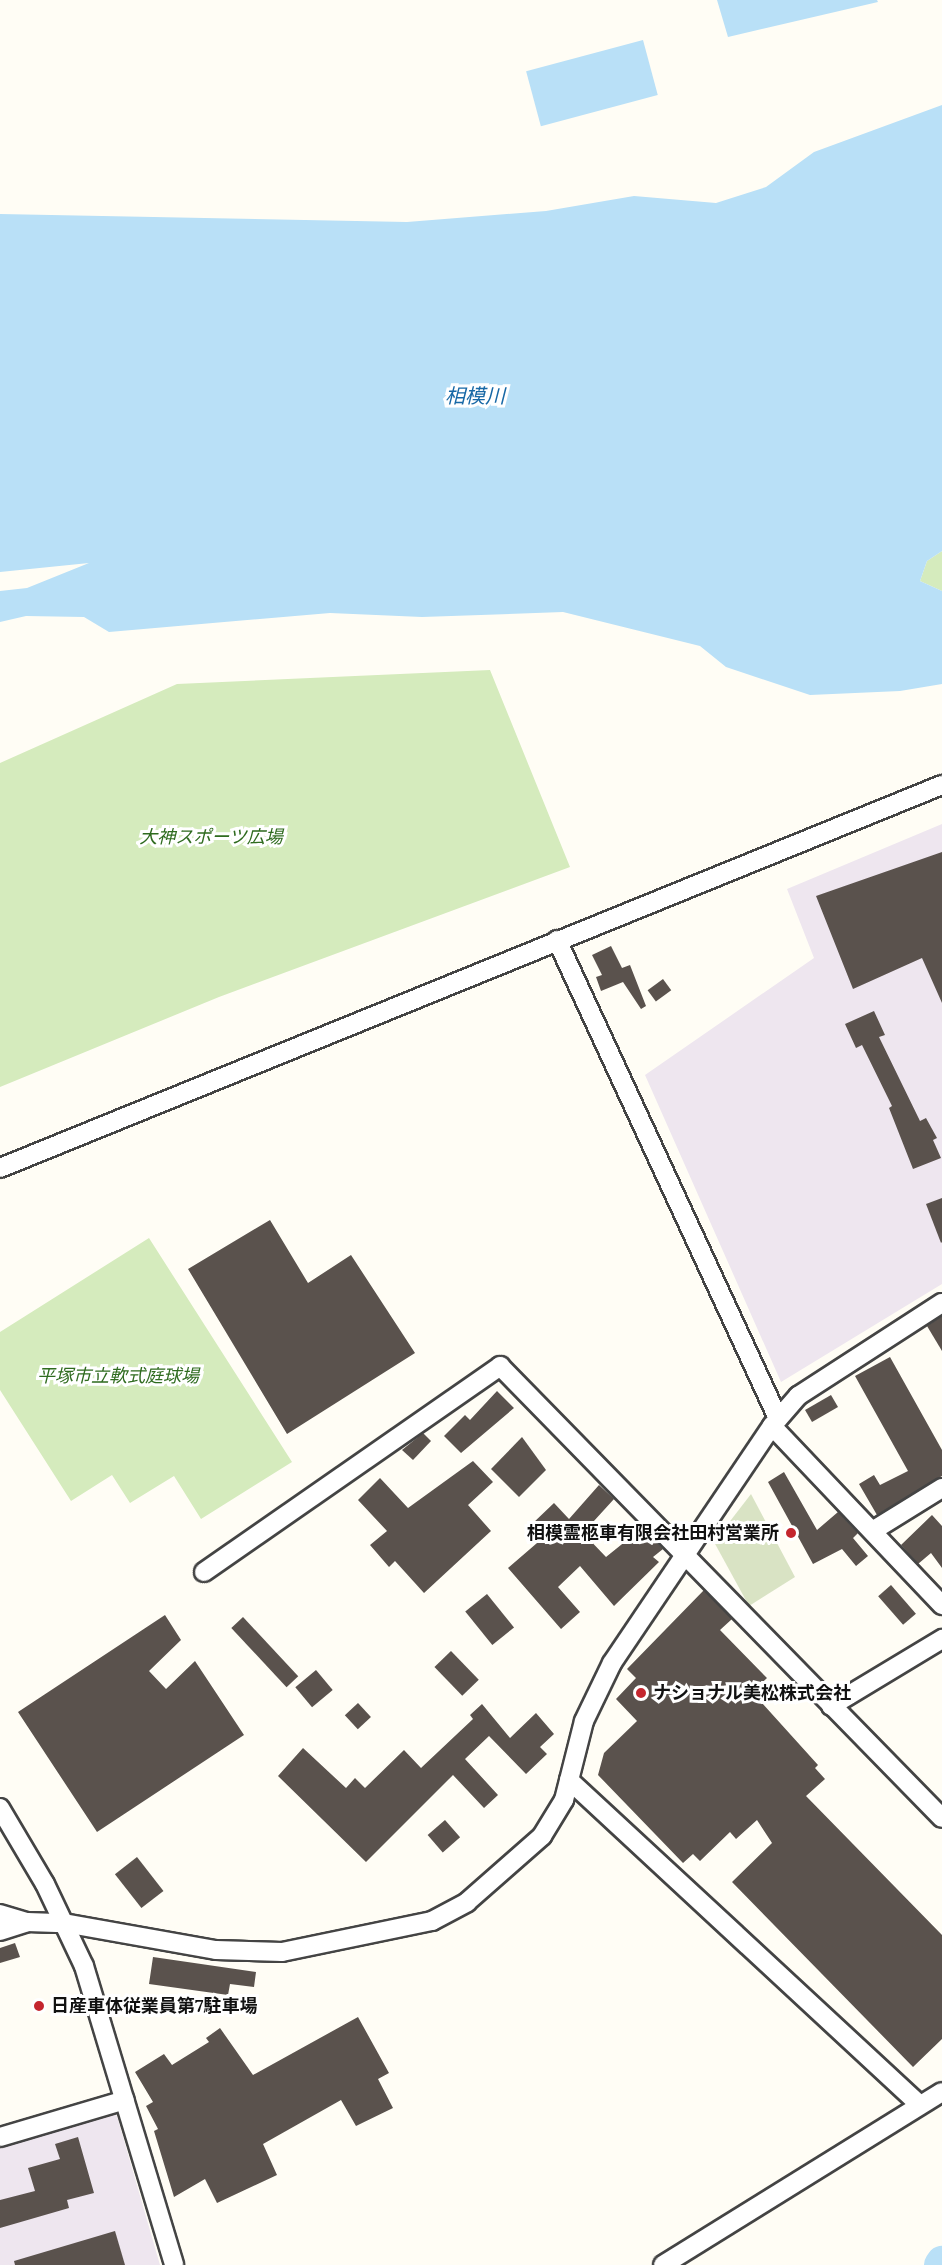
<!DOCTYPE html>
<meta charset="utf-8">
<style>
body{margin:0}
#map{position:relative;width:942px;height:2265px;overflow:hidden;background:#fffdf5;font-family:Lora,"Noto Sans JP",serif}
div>[style]{position:absolute}
.industrial>*{inset:0;background:#eee6ef}
.green>*{inset:0;background:#d5ebbd}
.cemetery>*{inset:0;background:#d9e3c4}
.water>*{inset:0;background:#b9e0f7;transform-origin:0 0}
.river>*{height:32px;margin:-16px;padding:0 16px;transform-origin:16px;border-radius:16px;background:#b9e0f7}
.building>*{inset:0;background:#5a524d;transform-origin:0 0}
.roads{filter:drop-shadow(2px 0 #444) drop-shadow(-2px 0 #444) drop-shadow(0 2px #444) drop-shadow(0 -2px #444)}
.minor>*{height:18px;margin:-9px;padding:0 9px;transform-origin:9px;border-radius:9px;background:#fff}
.dots>*{width:16px;height:16px;translate:-50% -50%;box-sizing:border-box;border:3px solid #fff;border-radius:50%}
span{translate:-50% -50%;white-space:nowrap;text-align:center;line-height:1.15;-webkit-text-stroke:6px #fff;paint-order:stroke}
.park-label{font-size:18px;color:#2f6b1f;font-style:italic}
.poi-label{font-size:18px;color:#111;font-weight:700}
.right{translate:-100% -50%;text-align:right}
.left{translate:0 -50%;text-align:left}
.water-label{font-size:20px;color:#1768a6;font-style:italic}
</style>
<div id="map">
<div class="industrial">
<div style="clip-path:polygon(942px 824px,942px 1284px,781px 1382px,645px 1075px,814px 958px,787px 889px)"></div>
<div style="clip-path:polygon(111px 2112px,117px 2116px,160px 2265px,0 2265px,0 2144px)"></div>
</div>
<div class="green">
<div style="clip-path:polygon(942px 551px,942px 591px,920px 581px,927px 561px)"></div>
<div style="clip-path:polygon(490px 670px,570px 867px,219px 997px,0 1087px,0 763px,177px 684px)"></div>
<div style="clip-path:polygon(149px 1238px,292px 1462px,201px 1519px,174px 1476px,130px 1503px,112px 1475px,71px 1501px,0 1390px,0 1332px)"></div>
</div>
<div class="cemetery">
<div style="clip-path:polygon(751px 1494px,795px 1577px,749px 1606px,714px 1542px)"></div>
</div>
<div class="water">
<div style="clip-path:polygon(717px 0,877px 0,878px 2px,728px 37px)"></div>
<div style="left:643px;top:40px;width:57px;height:121px;rotate:75deg"></div>
<div style="clip-path:polygon(942px 105px,942px 551px,927px 561px,920px 581px,942px 591px,942px 684px,900px 691px,810px 695px,726px 667px,700px 646px,563px 612px,422px 617px,330px 613px,109px 632px,84px 617px,26px 616px,0 622px,0 591px,27px 588px,89px 563px,0 572px,0 214px,407px 222px,546px 211px,634px 196px,716px 203px,766px 187px,814px 152px)"></div>
</div>
<div class="river">
<div style="left:940px;top:2265px;width:4px;rotate:-56deg"></div>
</div>
<div class="building">
<div style="clip-path:polygon(942px 852px,942px 1003px,922px 958px,853px 989px,816px 896px)"></div>
<div style="clip-path:polygon(611px 946px,622px 968px,630px 965px,646px 1006px,641px 1009px,623px 982px,601px 991px,596px 977px,602px 975px,592px 955px)"></div>
<div style="left:663px;top:979px;width:14px;height:19px;rotate:54deg"></div>
<div style="clip-path:polygon(874px 1011px,885px 1035px,879px 1037px,920px 1121px,926px 1118px,937px 1138px,933px 1140px,941px 1158px,913px 1169px,889px 1108px,892px 1106px,862px 1045px,856px 1048px,845px 1024px)"></div>
<div style="clip-path:polygon(942px 1198px,942px 1242px,941px 1243px,926px 1204px)"></div>
<div style="clip-path:polygon(270px 1220px,308px 1283px,351px 1255px,415px 1353px,287px 1434px,188px 1269px)"></div>
<div style="clip-path:polygon(942px 1316px,942px 1351px,927px 1326px)"></div>
<div style="clip-path:polygon(890px 1357px,942px 1450px,942px 1476px,877px 1515px,859px 1484px,874px 1475px,880px 1485px,908px 1471px,855px 1376px)"></div>
<div style="clip-path:polygon(497px 1391px,514px 1408px,461px 1453px,444px 1436px,465px 1415px,470px 1420px)"></div>
<div style="left:831px;top:1395px;width:14px;height:30px;rotate:60deg"></div>
<div style="clip-path:polygon(423px 1433px,431px 1441px,413px 1460px,402px 1450px)"></div>
<div style="clip-path:polygon(522px 1437px,546px 1470px,519px 1497px,491px 1469px)"></div>
<div style="clip-path:polygon(473px 1461px,493px 1482px,468px 1505px,491px 1531px,424px 1593px,395px 1561px,389px 1567px,370px 1545px,387px 1531px,358px 1500px,380px 1478px,408px 1508px)"></div>
<div style="clip-path:polygon(784px 1472px,817px 1530px,838px 1512px,858px 1533px,853px 1538px,868px 1556px,856px 1566px,842px 1549px,813px 1564px,768px 1482px)"></div>
<div style="clip-path:polygon(599px 1485px,614px 1499px,583px 1533px,606px 1557px,642px 1528px,663px 1549px,653px 1557px,659px 1562px,614px 1606px,580px 1566px,558px 1587px,580px 1612px,561px 1629px,508px 1568px,544px 1537px,532px 1524px,554px 1503px,569px 1519px)"></div>
<div style="clip-path:polygon(932px 1515px,942px 1526px,942px 1568px,931px 1553px,918px 1564px,901px 1545px)"></div>
<div style="left:891px;top:1585px;width:38px;height:17px;rotate:49deg"></div>
<div style="clip-path:polygon(704px 1590px,732px 1619px,720px 1630px,767px 1678px,752px 1692px,818px 1765px,815px 1768px,825px 1779px,806px 1796px,942px 1935px,942px 2039px,913px 2067px,732px 1882px,772px 1843px,757px 1820px,736px 1839px,730px 1832px,700px 1861px,693px 1854px,683px 1863px,598px 1775px,604px 1753px,637px 1721px,616px 1699px,636px 1678px,627px 1669px)"></div>
<div style="left:487px;top:1594px;width:43px;height:28px;rotate:51deg"></div>
<div style="clip-path:polygon(165px 1615px,181px 1640px,149px 1671px,166px 1689px,195px 1661px,244px 1735px,97px 1832px,18px 1712px)"></div>
<div style="left:243px;top:1617px;width:81px;height:16px;rotate:47deg"></div>
<div style="left:451px;top:1651px;width:40px;height:23px;rotate:46deg"></div>
<div style="left:316px;top:1670px;width:26px;height:27px;rotate:50deg"></div>
<div style="left:358px;top:1703px;width:19px;height:18px;rotate:47deg"></div>
<div style="clip-path:polygon(482px 1704px,510px 1738px,536px 1713px,554px 1734px,540px 1747px,547px 1754px,526px 1774px,489px 1736px,465px 1759px,498px 1795px,484px 1808px,453px 1775px,366px 1862px,278px 1776px,303px 1748px,346px 1788px,355px 1778px,365px 1788px,404px 1750px,421px 1768px,473px 1719px,470px 1715px)"></div>
<div style="left:445px;top:1820px;width:23px;height:23px;rotate:49deg"></div>
<div style="left:137px;top:1857px;width:43px;height:28px;rotate:52deg"></div>
<div style="clip-path:polygon(15px 1943px,20px 1957px,0 1963px,0 1948px)"></div>
<div style="clip-path:polygon(153px 1957px,256px 1972px,254px 1987px,230px 1984px,228px 1995px,149px 1984px)"></div>
<div style="clip-path:polygon(358px 2017px,389px 2073px,378px 2079px,393px 2108px,356px 2126px,341px 2100px,263px 2144px,277px 2175px,217px 2203px,205px 2179px,174px 2197px,154px 2131px,158px 2129px,146px 2106px,153px 2102px,135px 2072px,164px 2054px,172px 2065px,209px 2042px,206px 2038px,220px 2028px,253px 2075px)"></div>
<div style="clip-path:polygon(78px 2137px,94px 2193px,67px 2200px,69px 2208px,0 2228px,0 2200px,35px 2191px,28px 2168px,60px 2159px,55px 2144px)"></div>
<div style="clip-path:polygon(115px 2231px,125px 2265px,15px 2265px,14px 2261px)"></div>
</div>
<div class="roads">
<div class="minor">
<div style="left:557px;top:940px;width:527px;rotate:65.19deg"></div>
<div style="left:0;top:1168px;width:1017px;rotate:-22.13deg"></div>
<div style="left:772px;top:1426px;width:247px;rotate:46.5deg"></div>
<div style="left:874px;top:1530px;width:80px;rotate:-31.7deg"></div>
<div style="left:204px;top:1572px;width:361px;rotate:-34.8deg"></div>
<div style="left:500px;top:1366px;width:632px;rotate:45.64deg"></div>
<div style="left:831px;top:1706px;width:130px;rotate:-31.1deg"></div>
<div style="left:569px;top:1780px;width:478px;rotate:42.8deg"></div>
<div style="left:0;top:1808px;width:88px;rotate:59.4deg"></div>
<div style="left:45px;top:1884px;width:91px;rotate:64.6deg"></div>
<div style="left:84px;top:1966px;width:312px;rotate:73.2deg"></div>
<div style="left:0;top:1914px;width:28px;rotate:17deg"></div>
<div style="left:0;top:1931px;width:28px;rotate:-18deg"></div>
<div style="left:27px;top:1922px;width:37px;rotate:2deg"></div>
<div style="left:64px;top:1923px;width:154px;rotate:10.1deg"></div>
<div style="left:216px;top:1950px;width:66px;rotate:1.7deg"></div>
<div style="left:282px;top:1952px;width:153px;rotate:-11.7deg"></div>
<div style="left:432px;top:1921px;width:40px;rotate:-28deg"></div>
<div style="left:467px;top:1902px;width:100px;rotate:-41.3deg"></div>
<div style="left:542px;top:1836px;width:42px;rotate:-58.6deg"></div>
<div style="left:564px;top:1800px;width:81px;rotate:-75.8deg"></div>
<div style="left:584px;top:1721px;width:64px;rotate:-64.2deg"></div>
<div style="left:612px;top:1663px;width:286px;rotate:-56deg"></div>
<div style="left:772px;top:1426px;width:40px;rotate:-49deg"></div>
<div style="left:798px;top:1396px;width:171px;rotate:-32.9deg"></div>
<div style="left:0;top:2137px;width:130px;rotate:-16.5deg"></div>
<div style="left:663px;top:2265px;width:328px;rotate:-31.8deg"></div>
</div>
</div>
<div class="dots">
<div style="left:791px;top:1533px;background:#c4262e"></div>
<div style="left:641px;top:1693px;background:#c4262e"></div>
<div style="left:39px;top:2006px;background:#c4262e"></div>
</div>
<div class="park-label">
<span style="left:211px;top:837px">大神スポーツ広場</span>
<span style="left:118px;top:1376px">平塚市立軟式庭球場</span>
</div>
<div class="poi-label">
<span class="right" style="left:779px;top:1533px">相模霊柩車有限会社田村営業所</span>
<span class="left" style="left:653px;top:1693px">ナショナル美松株式会社</span>
<span class="left" style="left:51px;top:2006px">日産車体従業員第7駐車場</span>
</div>
<div class="water-label">
<span style="left:475px;top:395px">相模川</span>
</div>
</div>
